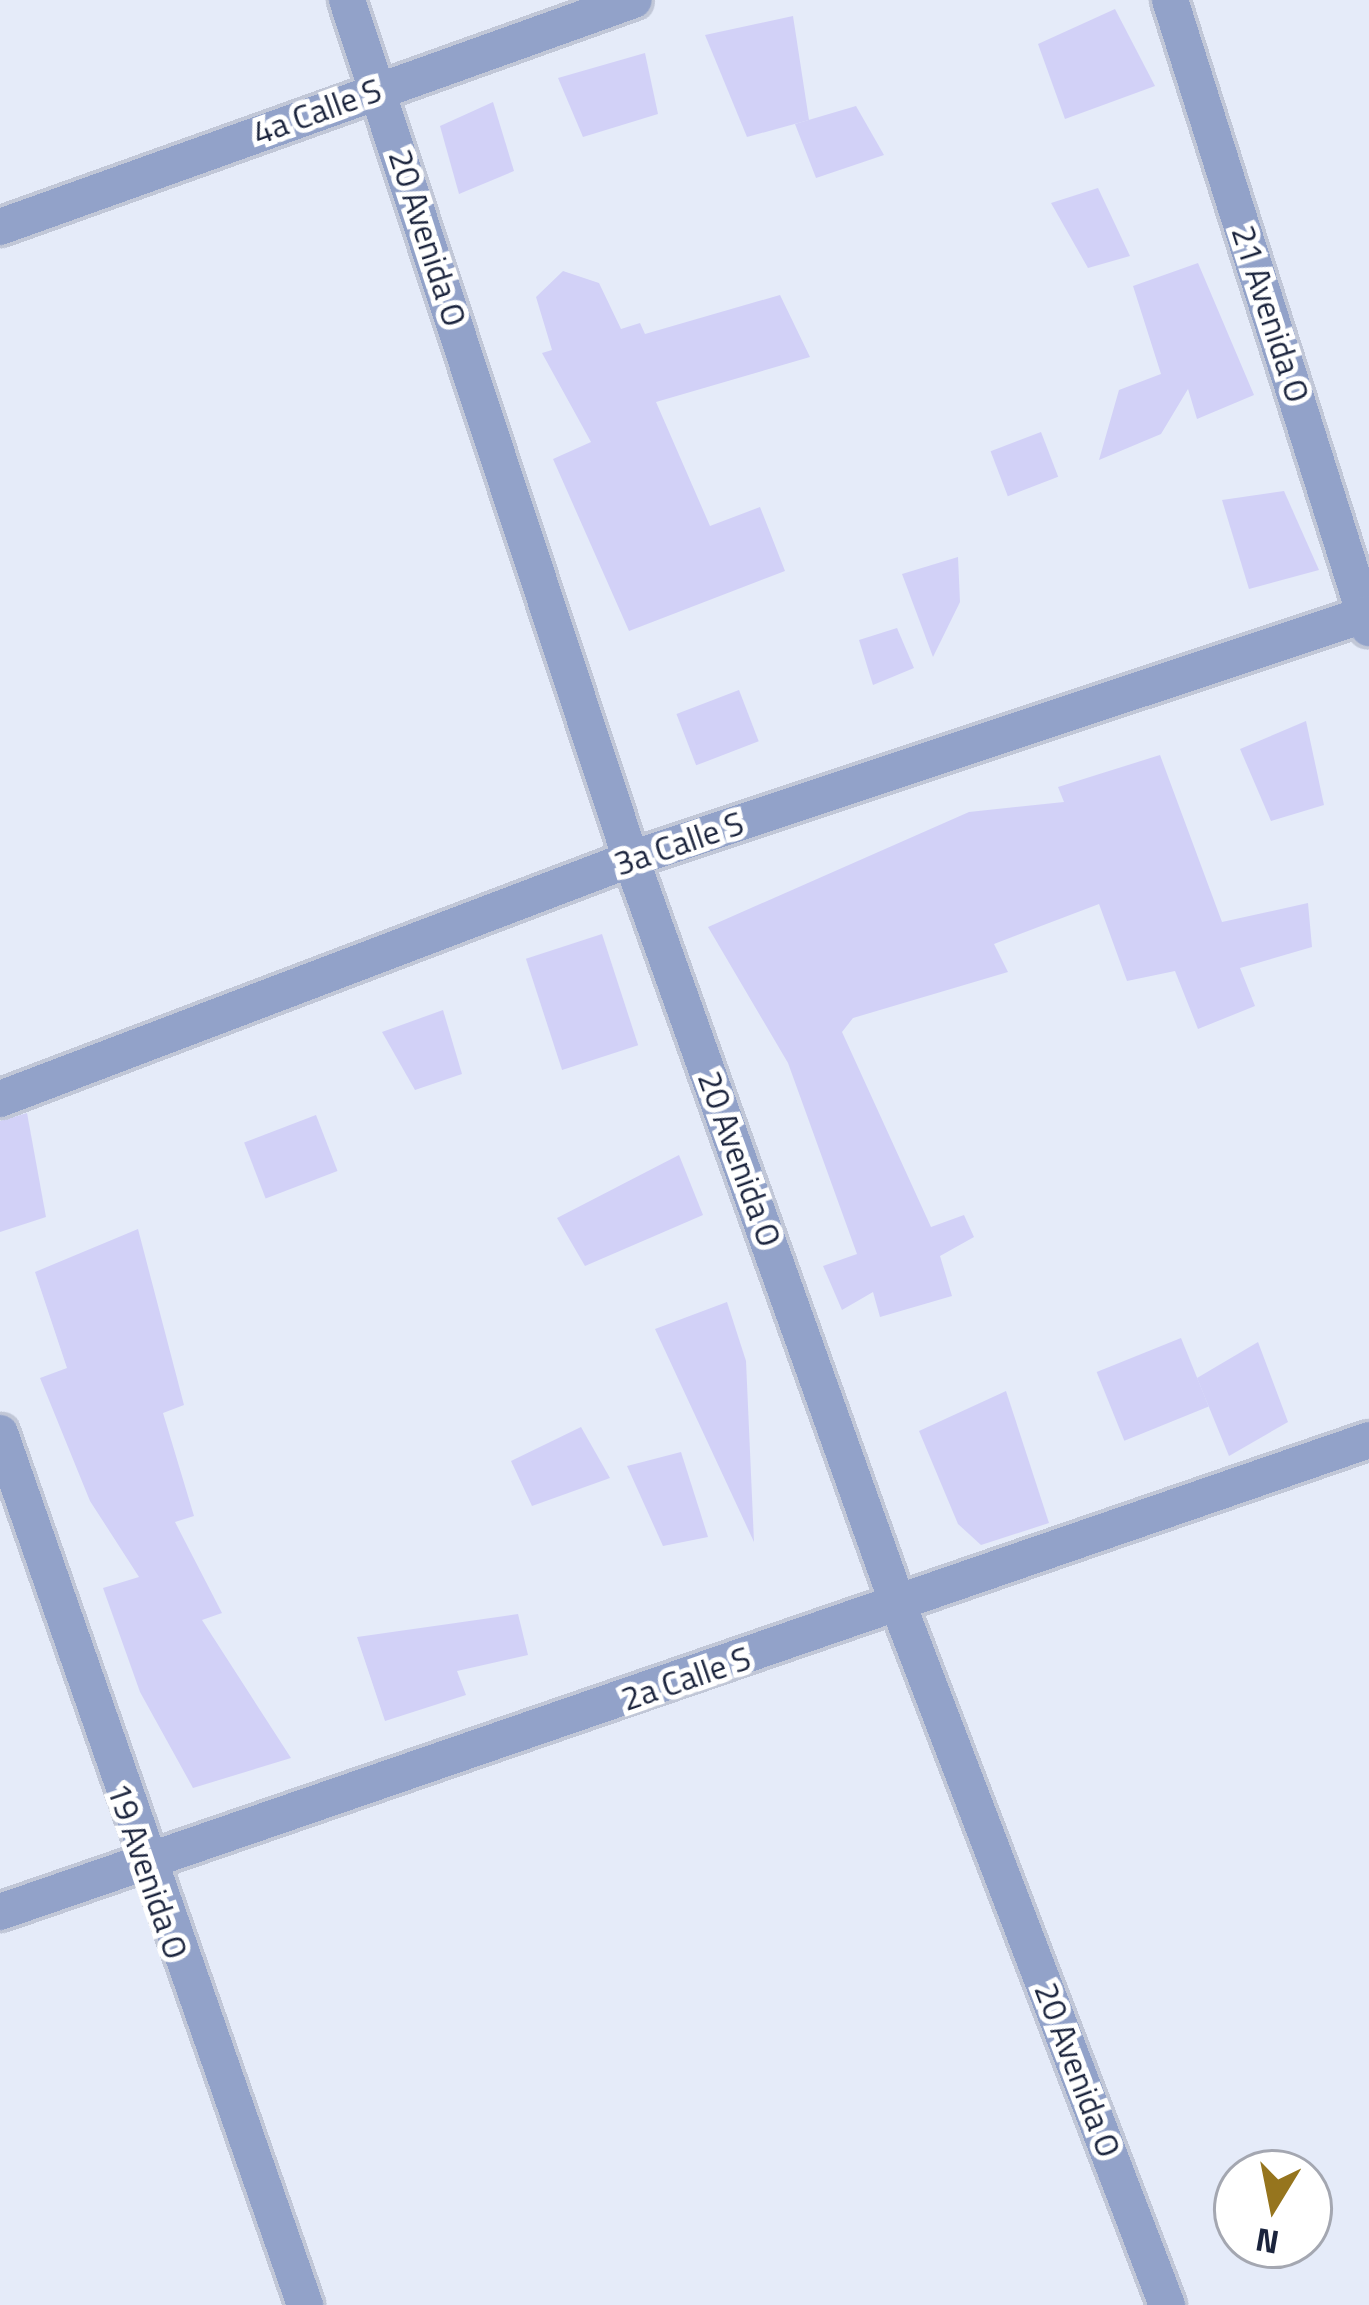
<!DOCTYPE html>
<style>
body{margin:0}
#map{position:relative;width:1369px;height:2305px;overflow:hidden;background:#e5ebf9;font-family:"Titillium Web",sans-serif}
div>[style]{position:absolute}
.building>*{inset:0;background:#d2d1f7;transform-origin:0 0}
.roads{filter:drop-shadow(3px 0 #c1c7d7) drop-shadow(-3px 0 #c1c7d7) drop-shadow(0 3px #c1c7d7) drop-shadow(0 -3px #c1c7d7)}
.street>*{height:36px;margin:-18px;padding:0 18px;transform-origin:18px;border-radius:18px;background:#92a2c9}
span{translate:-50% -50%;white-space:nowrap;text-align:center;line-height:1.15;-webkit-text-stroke:10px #fff;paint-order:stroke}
.street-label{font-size:33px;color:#1b243d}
.north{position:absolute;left:1213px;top:2149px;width:120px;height:120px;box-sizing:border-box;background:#fff;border:3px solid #a4a7b1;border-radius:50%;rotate:190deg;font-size:33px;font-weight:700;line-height:48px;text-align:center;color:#1b243d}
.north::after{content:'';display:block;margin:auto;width:42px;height:54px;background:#96751e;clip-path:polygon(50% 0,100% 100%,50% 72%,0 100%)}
</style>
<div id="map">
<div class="building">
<div style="clip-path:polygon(1115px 9px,1155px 86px,1065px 119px,1038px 44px)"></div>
<div style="clip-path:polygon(793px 16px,809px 120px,747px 137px,705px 35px)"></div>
<div style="clip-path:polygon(645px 53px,658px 114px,583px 137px,558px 78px)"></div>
<div style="clip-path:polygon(493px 102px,514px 171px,459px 194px,440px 126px)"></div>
<div style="clip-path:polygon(856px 106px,884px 155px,816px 178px,795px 124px)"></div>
<div style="clip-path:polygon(1098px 188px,1130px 256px,1088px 268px,1051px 203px)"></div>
<div style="clip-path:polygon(1198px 263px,1254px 395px,1197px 419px,1188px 389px,1161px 434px,1099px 460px,1119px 390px,1161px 374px,1133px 286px)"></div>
<div style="clip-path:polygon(563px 271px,599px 283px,621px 329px,640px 323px,645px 334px,780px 295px,810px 357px,656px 402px,710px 526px,760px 507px,785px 571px,629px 631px,553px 459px,591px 442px,542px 353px,552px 350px,536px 297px)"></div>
<div style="left:1041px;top:432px;width:48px;height:54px;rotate:69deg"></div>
<div style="clip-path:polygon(1284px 491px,1319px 570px,1249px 589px,1222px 500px)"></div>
<div style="clip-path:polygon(958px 557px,960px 602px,933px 657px,902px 574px)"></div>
<div style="clip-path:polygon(897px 628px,914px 668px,873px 685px,859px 640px)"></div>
<div style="left:739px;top:690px;width:55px;height:67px;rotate:69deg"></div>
<div style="clip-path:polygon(1306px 721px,1324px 805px,1271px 821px,1240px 749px)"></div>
<div style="clip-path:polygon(1160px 755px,1222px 922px,1308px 903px,1312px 947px,1240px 968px,1255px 1006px,1198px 1029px,1175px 971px,1127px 981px,1099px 904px,994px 944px,1008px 972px,853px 1018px,842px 1032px,931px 1227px,964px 1215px,974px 1237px,940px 1256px,952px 1296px,880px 1317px,873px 1292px,842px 1310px,823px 1266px,857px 1254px,788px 1063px,708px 927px,969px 812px,1064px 802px,1058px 787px)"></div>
<div style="left:602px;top:934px;width:117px;height:80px;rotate:72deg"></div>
<div style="clip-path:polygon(443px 1010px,462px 1074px,415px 1090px,382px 1032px)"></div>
<div style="clip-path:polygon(27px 1113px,46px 1217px,0 1232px,0 1121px)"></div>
<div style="left:316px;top:1115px;width:60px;height:77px;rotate:69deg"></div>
<div style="clip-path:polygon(679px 1155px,703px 1215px,585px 1266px,557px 1218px)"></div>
<div style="clip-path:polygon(138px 1229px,184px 1405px,163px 1413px,194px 1516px,175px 1522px,222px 1613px,202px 1620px,291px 1758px,193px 1788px,140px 1692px,103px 1588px,139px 1577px,90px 1501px,40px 1378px,67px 1368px,35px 1272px)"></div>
<div style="clip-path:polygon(727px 1302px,746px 1361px,754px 1542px,655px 1329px)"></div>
<div style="left:1181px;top:1338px;width:74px;height:91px;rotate:68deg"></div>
<div style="clip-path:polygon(1258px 1342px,1288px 1422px,1229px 1456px,1197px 1378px)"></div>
<div style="clip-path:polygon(1006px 1391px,1049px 1523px,981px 1545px,958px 1524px,919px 1431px)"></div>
<div style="clip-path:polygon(581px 1427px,610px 1478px,532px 1506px,511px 1461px)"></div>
<div style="clip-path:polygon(681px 1452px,708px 1537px,663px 1546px,627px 1466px)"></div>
<div style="clip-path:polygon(518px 1614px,528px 1655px,457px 1671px,466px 1695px,385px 1721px,357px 1637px)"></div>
</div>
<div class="roads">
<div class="street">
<div style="left:347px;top:0;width:905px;rotate:71.71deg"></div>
<div style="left:631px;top:859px;width:795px;rotate:70.29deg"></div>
<div style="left:899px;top:1607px;width:748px;rotate:69deg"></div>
<div style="left:1170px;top:0;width:659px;rotate:72.42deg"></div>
<div style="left:0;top:227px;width:673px;rotate:-19.7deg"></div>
<div style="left:0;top:1099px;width:675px;rotate:-20.82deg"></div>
<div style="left:631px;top:859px;width:775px;rotate:-18.43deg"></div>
<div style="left:0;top:1433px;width:924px;rotate:70.72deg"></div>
<div style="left:0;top:1912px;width:1448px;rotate:-19.02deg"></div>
</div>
</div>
<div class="street-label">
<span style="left:317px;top:112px;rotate:-20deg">4a Calle S</span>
<span style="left:427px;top:238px;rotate:72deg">20 Avenida O</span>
<span style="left:1270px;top:314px;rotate:72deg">21 Avenida O</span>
<span style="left:679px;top:844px;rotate:-19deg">3a Calle S</span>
<span style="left:739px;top:1159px;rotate:70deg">20 Avenida O</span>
<span style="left:686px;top:1679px;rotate:-19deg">2a Calle S</span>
<span style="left:147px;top:1871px;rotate:71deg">19 Avenida O</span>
<span style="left:1077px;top:2070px;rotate:69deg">20 Avenida O</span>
</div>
<div class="north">N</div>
</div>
